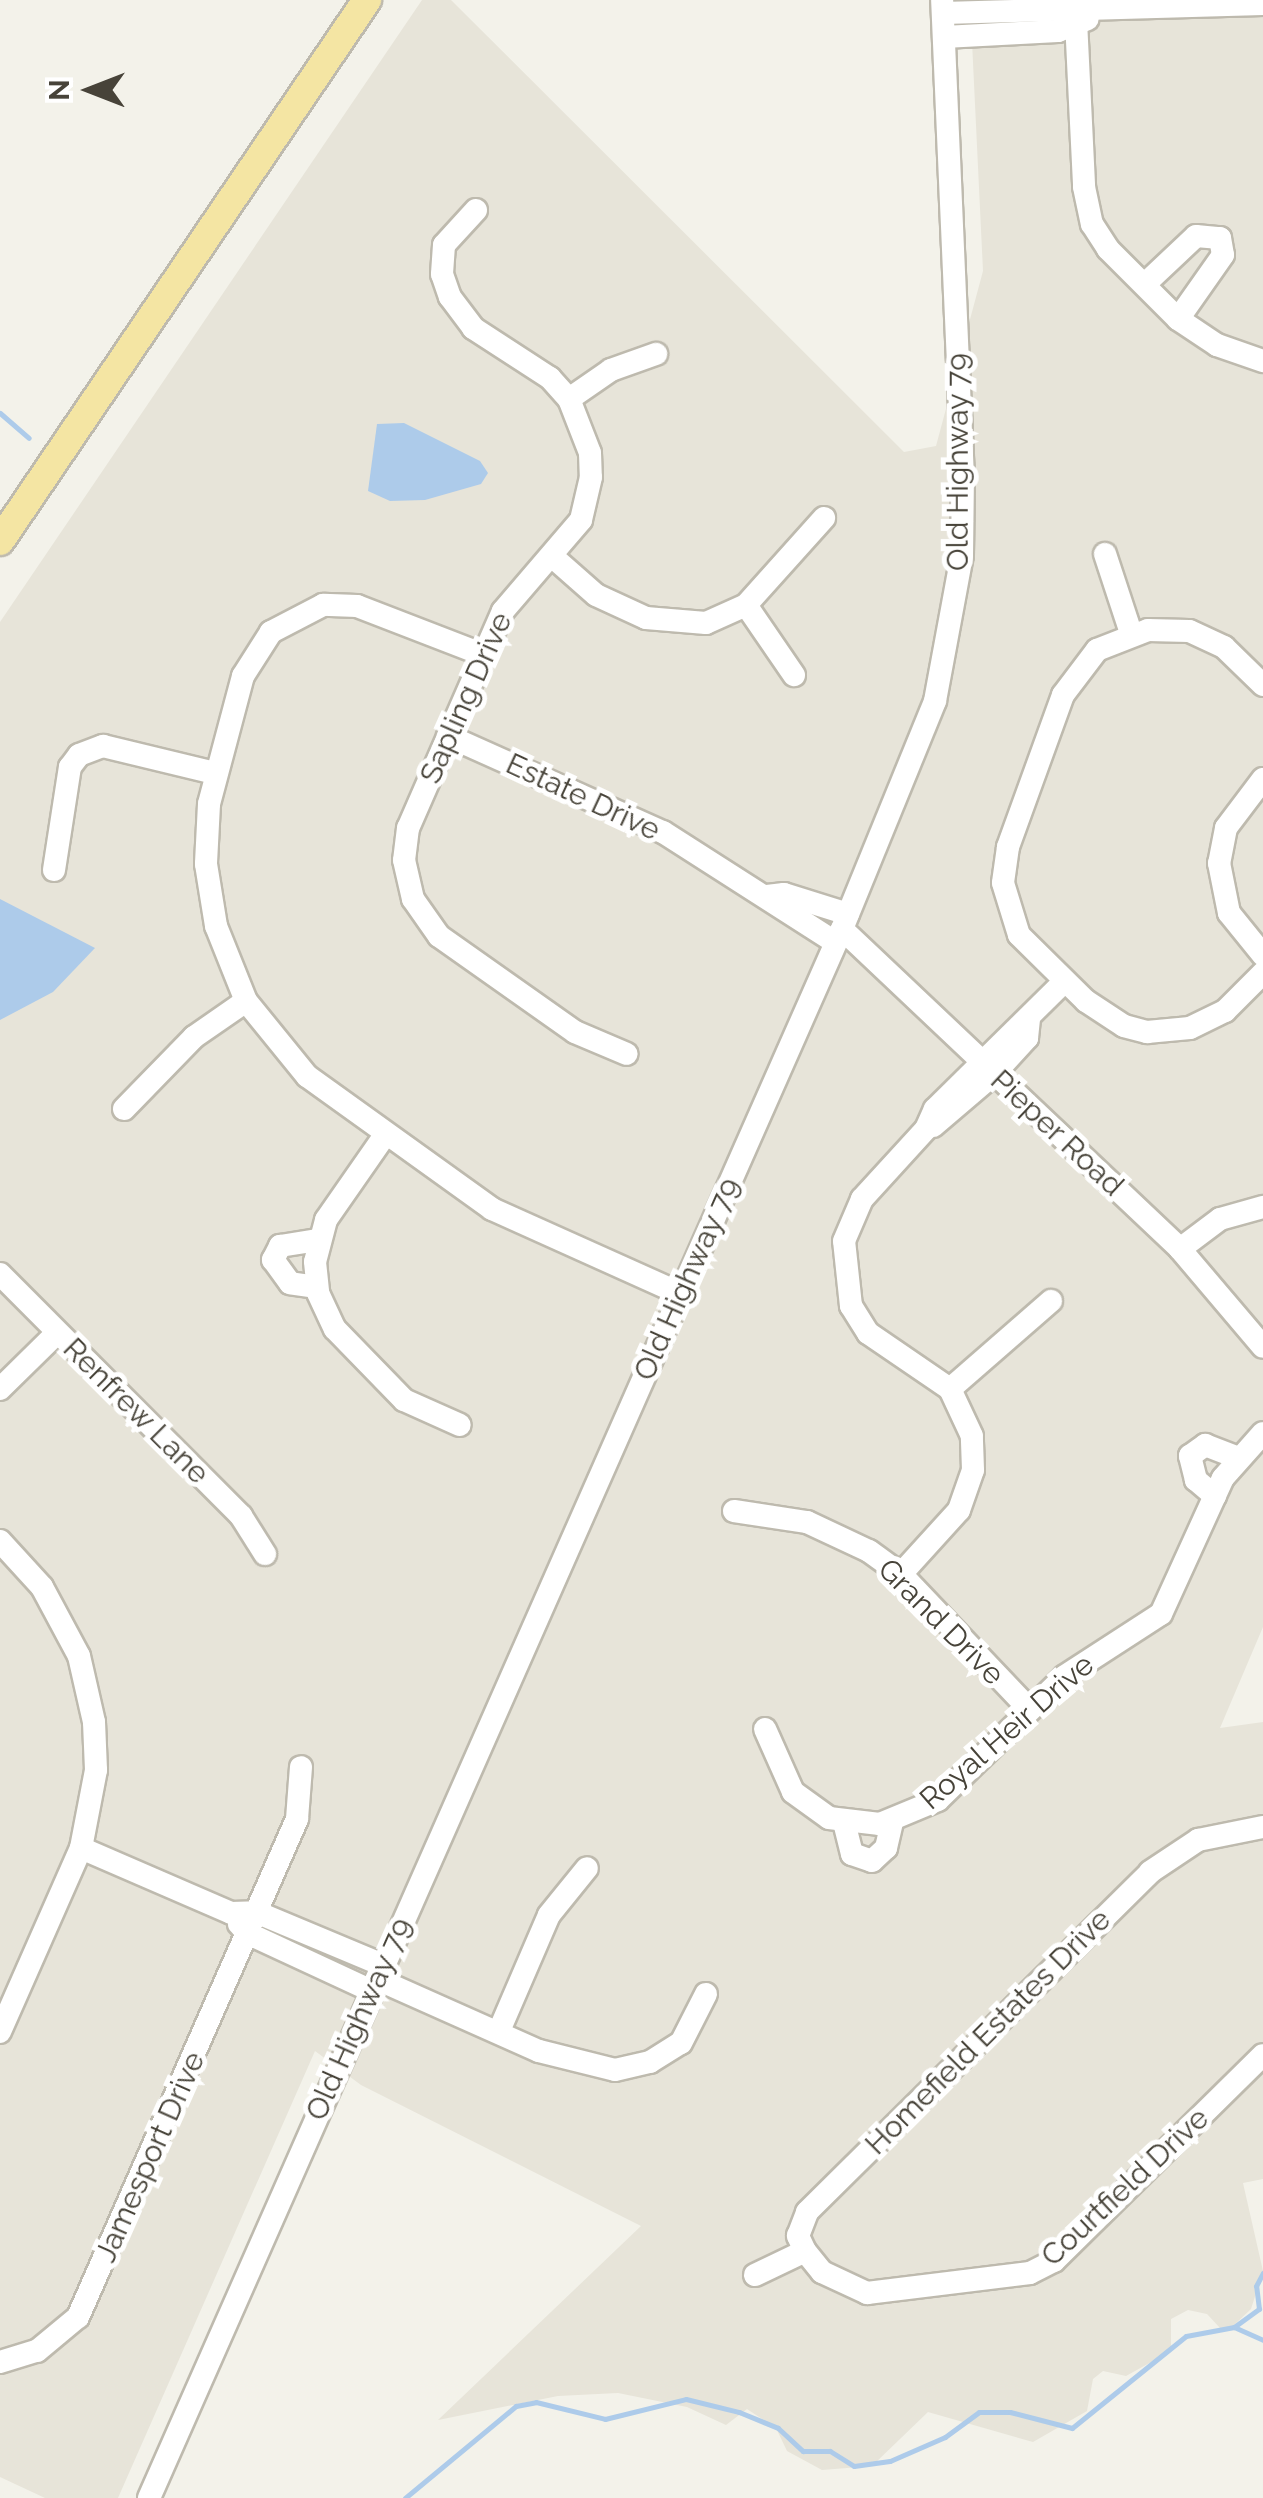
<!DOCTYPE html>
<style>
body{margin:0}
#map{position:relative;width:1263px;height:2498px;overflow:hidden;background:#f3f2ea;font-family:Raleway,sans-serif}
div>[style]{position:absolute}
.residential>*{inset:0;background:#e7e4d9}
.water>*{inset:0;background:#adcbea}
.stream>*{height:5px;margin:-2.5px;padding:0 2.5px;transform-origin:2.5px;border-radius:2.5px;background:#adcbea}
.roads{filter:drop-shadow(2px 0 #bebaae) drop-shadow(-2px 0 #bebaae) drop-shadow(0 2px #bebaae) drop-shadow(0 -2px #bebaae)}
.minor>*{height:22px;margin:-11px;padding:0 11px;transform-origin:11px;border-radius:11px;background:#fff}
.major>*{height:28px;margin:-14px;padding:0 14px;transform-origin:14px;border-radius:14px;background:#f4e5a3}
span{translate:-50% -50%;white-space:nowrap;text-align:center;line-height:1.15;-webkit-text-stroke:10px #fff;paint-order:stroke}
.street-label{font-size:30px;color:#474339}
.north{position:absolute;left:40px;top:40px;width:100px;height:100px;-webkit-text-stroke:8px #fff;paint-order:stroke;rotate:270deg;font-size:28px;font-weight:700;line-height:40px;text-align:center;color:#474339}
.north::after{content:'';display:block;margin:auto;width:35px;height:45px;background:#474339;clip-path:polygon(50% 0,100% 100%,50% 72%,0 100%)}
</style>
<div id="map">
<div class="residential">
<div style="clip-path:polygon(422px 0,451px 0,904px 452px,936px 446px,983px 271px,970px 0,1263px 0,1263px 1627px,1220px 1728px,1263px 1722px,1263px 2179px,1243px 2183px,1263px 2271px,1251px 2309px,1232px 2327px,1220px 2328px,1207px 2314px,1188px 2310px,1171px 2319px,1171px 2351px,1126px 2376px,1103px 2371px,1093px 2379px,1087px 2411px,1033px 2442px,928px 2412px,872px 2466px,822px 2470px,787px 2451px,776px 2428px,747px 2409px,726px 2425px,687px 2407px,618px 2393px,558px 2396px,438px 2420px,641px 2226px,361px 2085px,315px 2051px,118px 2498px,45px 2498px,0 2477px,0 622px)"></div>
</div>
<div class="water">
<div style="clip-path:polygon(404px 423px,480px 461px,488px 473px,481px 484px,425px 500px,390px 501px,368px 491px,377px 424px)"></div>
<div style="clip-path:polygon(0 899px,95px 948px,53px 992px,0 1020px)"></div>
</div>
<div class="stream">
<div style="left:0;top:413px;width:38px;rotate:41deg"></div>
<div style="left:1234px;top:2327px;width:31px;rotate:-36deg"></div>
<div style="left:1259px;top:2309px;width:23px;rotate:-97deg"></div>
<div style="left:1256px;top:2286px;width:15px;rotate:-62deg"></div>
<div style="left:405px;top:2498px;width:144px;rotate:-39.7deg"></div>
<div style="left:516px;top:2406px;width:20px;rotate:-11deg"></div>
<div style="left:536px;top:2402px;width:71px;rotate:13.8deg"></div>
<div style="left:605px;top:2419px;width:83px;rotate:-13.9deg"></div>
<div style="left:686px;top:2399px;width:55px;rotate:13.8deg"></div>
<div style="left:739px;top:2412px;width:42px;rotate:22.3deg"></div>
<div style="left:778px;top:2428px;width:34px;rotate:43deg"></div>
<div style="left:803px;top:2451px;width:27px"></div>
<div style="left:830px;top:2451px;width:28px;rotate:32deg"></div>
<div style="left:854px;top:2466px;width:36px;rotate:-8deg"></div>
<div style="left:890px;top:2461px;width:60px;rotate:-23.6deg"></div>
<div style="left:945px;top:2437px;width:42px;rotate:-36.3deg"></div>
<div style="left:979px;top:2412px;width:31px"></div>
<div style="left:1010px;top:2412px;width:64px;rotate:14.5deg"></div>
<div style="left:1072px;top:2428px;width:146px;rotate:-38.9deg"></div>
<div style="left:1186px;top:2336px;width:49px;rotate:-10.6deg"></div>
<div style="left:1234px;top:2327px;width:32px;rotate:24deg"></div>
</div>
<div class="roads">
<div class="minor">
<div style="left:1075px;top:0;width:187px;rotate:87.2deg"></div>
<div style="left:1084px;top:187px;width:38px;rotate:78deg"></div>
<div style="left:1092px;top:224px;width:30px;rotate:57deg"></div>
<div style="left:1108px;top:249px;width:99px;rotate:45deg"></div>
<div style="left:1178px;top:319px;width:47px;rotate:33.7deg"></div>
<div style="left:1217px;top:345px;width:49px;rotate:19.2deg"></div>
<div style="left:943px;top:13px;width:320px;rotate:-1.6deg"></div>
<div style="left:944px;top:37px;width:114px;rotate:-3deg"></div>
<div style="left:1058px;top:31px;width:32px;rotate:-22deg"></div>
<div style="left:476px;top:210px;width:47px;rotate:132.4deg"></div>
<div style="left:444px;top:245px;width:29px;rotate:94deg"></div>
<div style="left:442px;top:274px;width:24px;rotate:71deg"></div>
<div style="left:450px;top:297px;width:39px;rotate:53deg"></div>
<div style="left:473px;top:328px;width:92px;rotate:33deg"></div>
<div style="left:550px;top:378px;width:28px;rotate:48deg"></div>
<div style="left:569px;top:399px;width:58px;rotate:68.7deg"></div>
<div style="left:590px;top:453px;width:24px;rotate:88deg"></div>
<div style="left:591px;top:477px;width:44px;rotate:103.1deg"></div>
<div style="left:581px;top:520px;width:120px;rotate:130.6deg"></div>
<div style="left:503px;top:611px;width:237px;rotate:113.6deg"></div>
<div style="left:408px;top:828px;width:32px;rotate:97deg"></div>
<div style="left:404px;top:860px;width:40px;rotate:77deg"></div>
<div style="left:413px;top:899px;width:45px;rotate:54.9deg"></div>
<div style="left:439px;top:936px;width:166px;rotate:35.2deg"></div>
<div style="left:575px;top:1032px;width:56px;rotate:22.9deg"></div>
<div style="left:1145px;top:284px;width:70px;rotate:-43.3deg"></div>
<div style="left:1196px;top:236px;width:24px;rotate:5deg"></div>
<div style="left:1220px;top:238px;width:17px;rotate:80deg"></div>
<div style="left:1223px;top:255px;width:78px;rotate:125.1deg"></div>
<div style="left:569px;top:399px;width:51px;rotate:-34.6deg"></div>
<div style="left:611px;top:370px;width:48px;rotate:-19.6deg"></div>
<div style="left:1105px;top:554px;width:83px;rotate:71.8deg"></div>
<div style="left:554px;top:558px;width:56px;rotate:41.4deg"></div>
<div style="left:596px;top:595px;width:55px;rotate:24.7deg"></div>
<div style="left:646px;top:618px;width:60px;rotate:4.8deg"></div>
<div style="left:706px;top:623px;width:44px;rotate:-24.2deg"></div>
<div style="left:746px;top:605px;width:117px;rotate:-48.1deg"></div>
<div style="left:746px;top:605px;width:85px;rotate:55.6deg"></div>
<div style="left:484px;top:655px;width:136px;rotate:-158.9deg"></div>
<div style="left:357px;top:606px;width:34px;rotate:-178deg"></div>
<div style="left:323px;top:605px;width:59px;rotate:152.6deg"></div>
<div style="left:271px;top:632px;width:52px;rotate:122.5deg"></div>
<div style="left:243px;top:676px;width:132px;rotate:104.9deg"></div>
<div style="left:209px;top:804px;width:60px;rotate:92.9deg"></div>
<div style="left:206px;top:864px;width:63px;rotate:80.8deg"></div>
<div style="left:216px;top:926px;width:81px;rotate:68.2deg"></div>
<div style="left:246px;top:1001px;width:97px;rotate:50.9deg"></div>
<div style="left:307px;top:1076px;width:228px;rotate:35.7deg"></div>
<div style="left:492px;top:1209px;width:207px;rotate:24.2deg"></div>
<div style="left:1263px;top:685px;width:54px;rotate:-135.7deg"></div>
<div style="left:1224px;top:647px;width:38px;rotate:-155deg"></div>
<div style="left:1189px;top:631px;width:41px;rotate:-178.6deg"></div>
<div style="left:1148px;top:630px;width:55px;rotate:158.6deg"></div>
<div style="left:1097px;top:650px;width:56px;rotate:127.1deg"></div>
<div style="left:1063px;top:695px;width:162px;rotate:109.9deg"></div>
<div style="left:1008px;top:847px;width:36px;rotate:98deg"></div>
<div style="left:1003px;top:883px;width:54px;rotate:72.9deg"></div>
<div style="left:1019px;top:935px;width:94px;rotate:44.6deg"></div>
<div style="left:1086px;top:1001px;width:45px;rotate:33.3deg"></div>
<div style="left:1124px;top:1026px;width:24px;rotate:15deg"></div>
<div style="left:1147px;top:1032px;width:43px;rotate:-5.3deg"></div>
<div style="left:1190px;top:1028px;width:39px;rotate:-26deg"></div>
<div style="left:1225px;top:1011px;width:54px;rotate:-45deg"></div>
<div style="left:448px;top:736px;width:235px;rotate:24.1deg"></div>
<div style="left:663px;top:832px;width:204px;rotate:32.6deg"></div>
<div style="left:1263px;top:779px;width:61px;rotate:127.1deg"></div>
<div style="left:1226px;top:828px;width:36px;rotate:101deg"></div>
<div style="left:1219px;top:863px;width:51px;rotate:78.7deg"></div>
<div style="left:1229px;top:913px;width:54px;rotate:51deg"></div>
<div style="left:54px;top:870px;width:104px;rotate:-81.2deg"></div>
<div style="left:70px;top:767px;width:15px;rotate:-53deg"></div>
<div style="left:79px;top:755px;width:26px;rotate:-21deg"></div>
<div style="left:103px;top:746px;width:115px;rotate:13.6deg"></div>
<div style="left:767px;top:896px;width:17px;rotate:-7deg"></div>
<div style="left:784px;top:894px;width:67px;rotate:17.4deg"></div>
<div style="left:842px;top:929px;width:465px;rotate:43.4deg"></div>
<div style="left:1180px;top:1249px;width:128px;rotate:49.7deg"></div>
<div style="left:124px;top:1109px;width:100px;rotate:-45.8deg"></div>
<div style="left:194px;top:1037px;width:63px;rotate:-34.7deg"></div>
<div style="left:933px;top:1126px;width:80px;rotate:-40.4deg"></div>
<div style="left:994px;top:1074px;width:49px;rotate:-47.5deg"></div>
<div style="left:1027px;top:1038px;width:18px;rotate:-84deg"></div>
<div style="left:385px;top:1135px;width:103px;rotate:124.8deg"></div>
<div style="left:326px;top:1220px;width:43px;rotate:104.7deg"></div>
<div style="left:315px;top:1262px;width:31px;rotate:84deg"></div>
<div style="left:318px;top:1293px;width:40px;rotate:65deg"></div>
<div style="left:335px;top:1329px;width:99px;rotate:45.8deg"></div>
<div style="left:404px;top:1400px;width:61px;rotate:24.1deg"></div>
<div style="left:1180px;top:1249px;width:50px;rotate:-36.9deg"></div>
<div style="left:1220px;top:1219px;width:45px;rotate:-15.6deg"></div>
<div style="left:0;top:1274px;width:342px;rotate:45.1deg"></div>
<div style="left:241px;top:1516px;width:45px;rotate:57.7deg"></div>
<div style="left:317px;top:1287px;width:27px;rotate:-172deg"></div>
<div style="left:290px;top:1283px;width:29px;rotate:-126deg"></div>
<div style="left:273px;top:1260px;width:16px;rotate:-63deg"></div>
<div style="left:280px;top:1246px;width:39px;rotate:-9deg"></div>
<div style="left:0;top:1389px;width:80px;rotate:-44.5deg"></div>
<div style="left:950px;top:1389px;width:134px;rotate:-41.1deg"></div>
<div style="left:1215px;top:1496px;width:25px;rotate:-140deg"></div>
<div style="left:1196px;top:1480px;width:25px;rotate:-104deg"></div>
<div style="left:1190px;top:1456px;width:19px;rotate:-36deg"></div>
<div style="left:1205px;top:1445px;width:34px;rotate:21deg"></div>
<div style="left:734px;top:1511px;width:74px;rotate:8.6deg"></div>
<div style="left:807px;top:1522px;width:68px;rotate:25.1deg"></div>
<div style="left:869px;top:1551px;width:39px;rotate:36deg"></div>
<div style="left:901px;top:1574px;width:186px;rotate:46.5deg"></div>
<div style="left:0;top:1541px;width:62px;rotate:47.6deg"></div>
<div style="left:42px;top:1587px;width:78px;rotate:61.8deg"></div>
<div style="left:79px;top:1656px;width:68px;rotate:77.2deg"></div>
<div style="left:94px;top:1722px;width:48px;rotate:87.6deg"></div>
<div style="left:96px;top:1770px;width:79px;rotate:100.9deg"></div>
<div style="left:81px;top:1848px;width:201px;rotate:113.8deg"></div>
<div style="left:901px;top:1574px;width:86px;rotate:-47.8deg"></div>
<div style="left:959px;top:1510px;width:42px;rotate:-70.7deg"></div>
<div style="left:973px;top:1470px;width:34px;rotate:-92deg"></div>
<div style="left:972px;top:1436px;width:52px;rotate:-115.1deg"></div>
<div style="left:950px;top:1389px;width:99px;rotate:-145.7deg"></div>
<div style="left:868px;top:1333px;width:32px;rotate:-122deg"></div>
<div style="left:851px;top:1306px;width:65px;rotate:-96.1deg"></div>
<div style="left:844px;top:1241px;width:46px;rotate:-66.8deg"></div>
<div style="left:862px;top:1199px;width:95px;rotate:-47.6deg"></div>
<div style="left:926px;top:1129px;width:22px;rotate:-66deg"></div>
<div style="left:935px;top:1109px;width:182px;rotate:-44.6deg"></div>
<div style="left:765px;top:1729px;width:69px;rotate:66deg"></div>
<div style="left:793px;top:1792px;width:44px;rotate:35.8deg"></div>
<div style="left:829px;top:1818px;width:51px;rotate:6.7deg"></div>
<div style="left:880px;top:1824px;width:63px;rotate:-22.5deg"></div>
<div style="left:938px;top:1800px;width:177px;rotate:-44.3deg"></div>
<div style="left:1065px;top:1676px;width:114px;rotate:-32.9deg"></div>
<div style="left:1161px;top:1614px;width:149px;rotate:-65.5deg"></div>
<div style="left:1223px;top:1478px;width:60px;rotate:-48.4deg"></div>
<div style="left:844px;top:1822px;width:33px;rotate:76deg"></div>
<div style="left:852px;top:1854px;width:21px;rotate:19deg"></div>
<div style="left:872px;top:1861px;width:19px;rotate:-43deg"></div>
<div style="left:886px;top:1848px;width:28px;rotate:-77deg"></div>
<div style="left:81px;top:1848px;width:163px;rotate:23.4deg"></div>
<div style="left:231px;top:1913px;width:25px;rotate:-2deg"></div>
<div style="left:256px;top:1912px;width:138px;rotate:22.7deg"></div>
<div style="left:239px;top:1924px;width:12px;rotate:48deg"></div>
<div style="left:247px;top:1933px;width:138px;rotate:24.9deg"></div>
<div style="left:377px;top:1979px;width:177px;rotate:24deg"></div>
<div style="left:539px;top:2051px;width:78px;rotate:14deg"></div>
<div style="left:615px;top:2070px;width:36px;rotate:-13deg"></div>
<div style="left:650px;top:2062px;width:36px;rotate:-32deg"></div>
<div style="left:681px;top:2043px;width:55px;rotate:-63deg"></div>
<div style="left:499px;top:2031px;width:126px;rotate:-66.7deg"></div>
<div style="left:549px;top:1915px;width:60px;rotate:-51deg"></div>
<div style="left:805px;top:2251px;width:27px;rotate:51deg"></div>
<div style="left:822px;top:2272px;width:50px;rotate:25deg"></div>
<div style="left:867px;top:2293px;width:164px;rotate:-7deg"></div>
<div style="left:1030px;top:2273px;width:27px;rotate:-27deg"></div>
<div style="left:1054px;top:2261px;width:293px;rotate:-44.6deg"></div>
<div style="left:755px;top:2275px;width:55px;rotate:-25.6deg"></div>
<div style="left:805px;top:2251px;width:17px;rotate:-115deg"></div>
<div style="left:798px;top:2236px;width:26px;rotate:-69deg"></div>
<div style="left:807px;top:2212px;width:483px;rotate:-44.7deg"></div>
<div style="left:1150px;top:1872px;width:58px;rotate:-33.7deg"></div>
<div style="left:1198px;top:1840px;width:66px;rotate:-11.3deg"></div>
<div style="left:0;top:2362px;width:39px;rotate:-17deg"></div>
<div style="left:37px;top:2351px;width:53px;rotate:-39.7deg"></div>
<div style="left:78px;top:2317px;width:544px;rotate:-66.26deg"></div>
<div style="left:297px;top:1819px;width:52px;rotate:-85.6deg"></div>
<div style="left:149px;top:2498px;width:1715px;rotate:-66.17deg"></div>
<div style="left:842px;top:929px;width:246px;rotate:-67.8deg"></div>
<div style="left:935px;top:701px;width:148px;rotate:-79.5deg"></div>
<div style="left:962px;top:555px;width:77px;rotate:-89.3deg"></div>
<div style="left:963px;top:478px;width:478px;rotate:-92.5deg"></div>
</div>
<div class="major">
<div style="left:0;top:541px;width:654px;rotate:-55.85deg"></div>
</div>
</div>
<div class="street-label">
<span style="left:958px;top:462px;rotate:-90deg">Old Highway 79</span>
<span style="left:466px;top:698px;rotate:-66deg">Sapling Drive</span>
<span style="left:583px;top:797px;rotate:25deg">Estate Drive</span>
<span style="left:1057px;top:1133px;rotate:43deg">Pieper Road</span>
<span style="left:687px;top:1279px;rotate:-66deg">Old Highway 79</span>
<span style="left:136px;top:1411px;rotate:45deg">Renfrew Lane</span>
<span style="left:941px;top:1622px;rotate:45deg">Grand Drive</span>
<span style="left:1007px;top:1732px;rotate:-41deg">Royal Heir Drive</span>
<span style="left:359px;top:2019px;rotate:-66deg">Old Highway 79</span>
<span style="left:988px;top:2032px;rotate:-45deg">Homefield Estates Drive</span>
<span style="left:150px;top:2157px;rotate:-66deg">Jamesport Drive</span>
<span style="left:1125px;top:2187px;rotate:-43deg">Courtfield Drive</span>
</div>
<div class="north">N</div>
</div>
